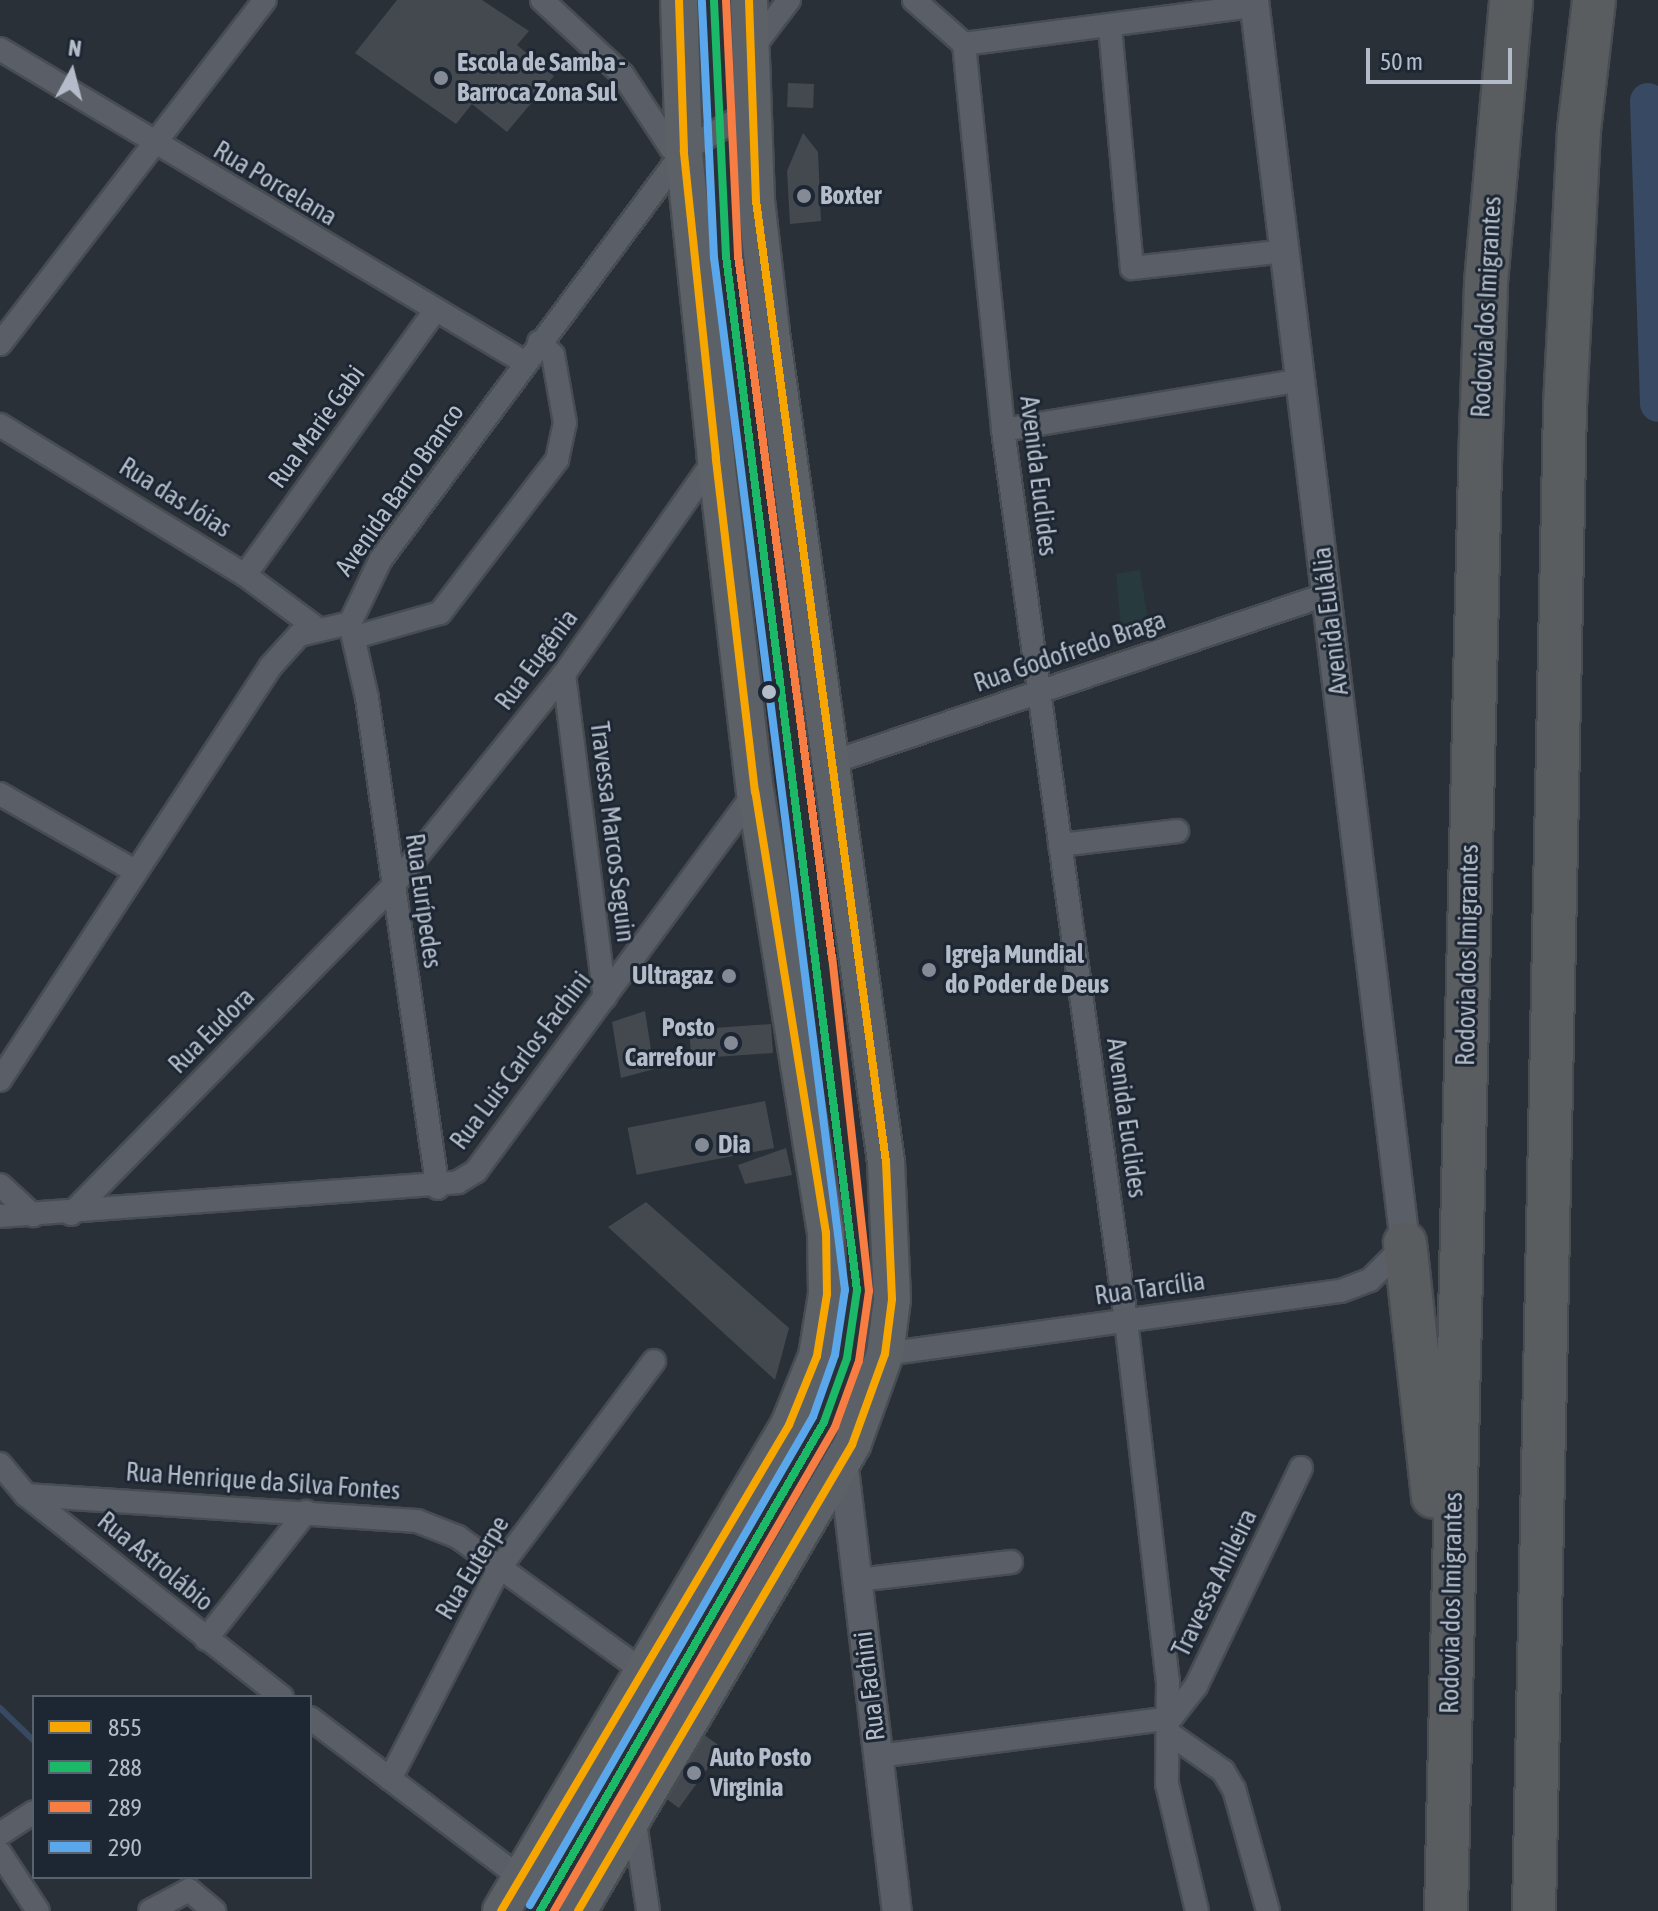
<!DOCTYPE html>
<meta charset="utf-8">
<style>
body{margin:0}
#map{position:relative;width:1658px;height:1911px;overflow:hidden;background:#2a3038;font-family:"Asap Condensed",sans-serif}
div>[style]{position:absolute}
.green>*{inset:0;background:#273a3e}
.stream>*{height:6px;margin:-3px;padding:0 3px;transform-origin:3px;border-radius:3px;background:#384963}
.river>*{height:36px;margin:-18px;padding:0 18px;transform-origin:18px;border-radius:18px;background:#384963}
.building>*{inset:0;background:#444950;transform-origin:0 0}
.roads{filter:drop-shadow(2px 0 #484c53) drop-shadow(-2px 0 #484c53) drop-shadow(0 2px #484c53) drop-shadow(0 -2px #484c53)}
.minor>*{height:22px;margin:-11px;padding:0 11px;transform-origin:11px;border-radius:11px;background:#5a5e66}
.tertiary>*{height:28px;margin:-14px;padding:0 14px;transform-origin:14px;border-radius:14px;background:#5a5e66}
.primary>*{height:36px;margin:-18px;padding:0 18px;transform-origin:18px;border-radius:18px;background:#5c6168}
.motorway>*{height:42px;margin:-21px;padding:0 21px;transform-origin:21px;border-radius:21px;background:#5a5d60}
.bus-1>*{height:8px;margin:-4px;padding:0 4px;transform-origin:4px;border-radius:4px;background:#f7a600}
.bus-2>*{height:8px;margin:-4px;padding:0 4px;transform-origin:4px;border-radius:4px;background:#1ab867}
.bus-3>*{height:8px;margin:-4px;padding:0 4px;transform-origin:4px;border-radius:4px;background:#f77d43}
.bus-4>*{height:8px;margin:-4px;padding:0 4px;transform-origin:4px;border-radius:4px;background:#5aa8eb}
.dots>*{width:22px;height:22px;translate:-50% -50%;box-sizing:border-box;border:4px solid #1d2633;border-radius:50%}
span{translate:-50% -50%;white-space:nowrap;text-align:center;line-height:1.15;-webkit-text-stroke:6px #1d2633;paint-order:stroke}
.poi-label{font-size:26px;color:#b4bcc9;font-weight:700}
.left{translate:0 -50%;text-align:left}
.right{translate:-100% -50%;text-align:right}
.street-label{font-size:26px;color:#b4bcc9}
.legend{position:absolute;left:32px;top:1695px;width:280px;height:184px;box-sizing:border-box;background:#1d2633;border:2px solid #59626f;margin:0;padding:10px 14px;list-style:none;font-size:24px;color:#b4bcc9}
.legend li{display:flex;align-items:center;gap:16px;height:40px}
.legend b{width:40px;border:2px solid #59626f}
.north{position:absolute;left:32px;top:32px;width:80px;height:80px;-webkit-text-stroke:6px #1d2633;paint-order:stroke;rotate:7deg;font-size:22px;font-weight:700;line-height:32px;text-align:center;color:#b4bcc9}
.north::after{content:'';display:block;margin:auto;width:28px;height:36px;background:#b4bcc9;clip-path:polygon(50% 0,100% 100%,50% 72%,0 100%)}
.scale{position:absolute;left:1366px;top:48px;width:146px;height:36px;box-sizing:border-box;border:4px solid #b4bcc9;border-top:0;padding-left:10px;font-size:24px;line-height:28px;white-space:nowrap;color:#b4bcc9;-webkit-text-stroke:6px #1d2633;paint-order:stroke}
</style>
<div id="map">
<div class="green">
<div style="clip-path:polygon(1140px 570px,1149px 628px,1122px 637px,1116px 574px)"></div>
</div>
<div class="stream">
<div style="left:0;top:1708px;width:47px;rotate:44.1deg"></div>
</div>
<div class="river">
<div style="left:1648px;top:101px;width:303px;rotate:88.1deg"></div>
</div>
<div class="building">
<div style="clip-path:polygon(397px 0,482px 0,529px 31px,517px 45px,554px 76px,507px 132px,472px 104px,456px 124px,355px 53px)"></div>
<div style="left:788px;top:83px;width:26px;height:24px;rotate:2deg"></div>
<div style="clip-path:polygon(803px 133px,818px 152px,821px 221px,790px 224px,787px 171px)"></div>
<div style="clip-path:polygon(645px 1011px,654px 1069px,621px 1078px,612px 1022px)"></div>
<div style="left:771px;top:1024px;width:29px;height:82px;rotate:86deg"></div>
<div style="left:765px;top:1101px;width:48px;height:140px;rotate:79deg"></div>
<div style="clip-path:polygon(786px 1148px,792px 1175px,745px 1184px,738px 1165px)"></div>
<div style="clip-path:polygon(646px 1202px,789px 1328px,775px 1380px,608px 1227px)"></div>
<div style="left:703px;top:1734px;width:24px;height:74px;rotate:36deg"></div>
</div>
<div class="roads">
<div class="minor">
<div style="left:542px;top:0;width:110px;rotate:42.8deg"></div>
<div style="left:623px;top:75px;width:87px;rotate:56.7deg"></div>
<div style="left:671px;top:148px;width:13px;rotate:13deg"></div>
<div style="left:684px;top:151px;width:79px;rotate:-31.1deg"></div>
<div style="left:914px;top:0;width:67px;rotate:41.3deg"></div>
<div style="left:964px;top:44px;width:292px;rotate:-7.5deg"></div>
<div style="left:1110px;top:27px;width:242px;rotate:84.8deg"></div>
<div style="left:1132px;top:268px;width:154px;rotate:-6.3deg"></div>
<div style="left:964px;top:44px;width:388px;rotate:84.2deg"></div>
<div style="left:1003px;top:430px;width:898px;rotate:82.13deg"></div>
<div style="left:1126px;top:1320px;width:363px;rotate:83.4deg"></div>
<div style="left:1168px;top:1681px;width:103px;rotate:90.6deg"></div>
<div style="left:1167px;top:1784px;width:130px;rotate:76.7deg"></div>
<div style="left:0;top:49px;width:610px;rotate:30.85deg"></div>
<div style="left:751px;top:50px;width:63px;rotate:-52.8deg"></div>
<div style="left:0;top:344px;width:434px;rotate:-52.4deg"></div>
<div style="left:0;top:425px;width:287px;rotate:31.5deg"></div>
<div style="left:245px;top:575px;width:87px;rotate:36.6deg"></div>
<div style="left:1003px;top:430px;width:304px;rotate:-9.5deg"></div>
<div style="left:245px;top:575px;width:324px;rotate:-54.3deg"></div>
<div style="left:350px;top:623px;width:77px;rotate:77.2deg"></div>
<div style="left:367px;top:698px;width:495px;rotate:81.8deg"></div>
<div style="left:355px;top:637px;width:88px;rotate:-15.8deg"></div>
<div style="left:440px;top:613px;width:193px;rotate:-52.6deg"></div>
<div style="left:557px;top:460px;width:38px;rotate:-78deg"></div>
<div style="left:565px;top:423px;width:69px;rotate:-100deg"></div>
<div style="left:553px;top:355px;width:19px;rotate:-137deg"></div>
<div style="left:564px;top:674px;width:326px;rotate:82.8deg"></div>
<div style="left:830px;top:763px;width:526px;rotate:-18.75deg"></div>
<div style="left:0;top:794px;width:153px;rotate:29.7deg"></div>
<div style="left:1060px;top:845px;width:118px;rotate:-6.8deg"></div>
<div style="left:0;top:1080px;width:493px;rotate:-56.8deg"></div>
<div style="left:270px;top:667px;width:43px;rotate:-47.8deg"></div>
<div style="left:299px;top:635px;width:52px;rotate:-13.2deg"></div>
<div style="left:350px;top:623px;width:71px;rotate:-64.2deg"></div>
<div style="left:381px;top:559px;width:508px;rotate:-53.4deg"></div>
<div style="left:0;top:1185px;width:45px;rotate:42.3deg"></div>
<div style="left:71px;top:1214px;width:458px;rotate:-45.5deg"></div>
<div style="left:392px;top:887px;width:274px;rotate:-51.1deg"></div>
<div style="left:564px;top:674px;width:264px;rotate:-54.9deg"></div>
<div style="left:0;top:1216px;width:459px;rotate:-4.2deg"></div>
<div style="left:458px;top:1182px;width:21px;rotate:-31deg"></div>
<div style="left:476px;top:1171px;width:471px;rotate:-53.6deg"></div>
<div style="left:885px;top:1354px;width:460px;rotate:-7.9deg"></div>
<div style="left:1341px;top:1291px;width:31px;rotate:-21deg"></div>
<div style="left:1370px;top:1280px;width:47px;rotate:-45deg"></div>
<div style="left:0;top:1464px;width:40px;rotate:50deg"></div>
<div style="left:26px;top:1495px;width:326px;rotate:38.3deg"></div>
<div style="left:26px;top:1495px;width:392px;rotate:3.8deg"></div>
<div style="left:417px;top:1521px;width:44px;rotate:21.3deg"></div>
<div style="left:458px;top:1537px;width:227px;rotate:35.9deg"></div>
<div style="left:858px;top:1580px;width:154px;rotate:-6.7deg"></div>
<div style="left:206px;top:1639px;width:162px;rotate:-51.8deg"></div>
<div style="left:310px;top:1718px;width:265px;rotate:37.2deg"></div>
<div style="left:1170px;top:1734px;width:65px;rotate:34.9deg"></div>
<div style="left:1223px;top:1771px;width:21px;rotate:59deg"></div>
<div style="left:1234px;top:1789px;width:127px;rotate:74.4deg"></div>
<div style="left:879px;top:1756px;width:294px;rotate:-7.4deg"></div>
<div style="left:1171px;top:1718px;width:41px;rotate:-52deg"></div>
<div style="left:1196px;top:1686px;width:242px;rotate:-64.3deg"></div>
<div style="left:390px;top:1779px;width:239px;rotate:-62.6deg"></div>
<div style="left:500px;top:1567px;width:257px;rotate:-53.2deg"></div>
<div style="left:634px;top:1816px;width:96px;rotate:81.6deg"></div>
<div style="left:0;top:1834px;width:40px;rotate:-32.9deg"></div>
<div style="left:0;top:1853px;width:69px;rotate:56.8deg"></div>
<div style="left:150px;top:1911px;width:44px;rotate:-28.3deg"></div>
<div style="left:189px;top:1890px;width:33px;rotate:40deg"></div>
</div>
<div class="tertiary">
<div style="left:1254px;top:0;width:1252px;rotate:83.07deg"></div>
<div style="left:843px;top:1460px;width:454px;rotate:83.2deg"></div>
</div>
<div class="primary">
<div style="left:501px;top:1911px;width:565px;rotate:-59.35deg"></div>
<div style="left:789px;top:1425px;width:74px;rotate:-67.9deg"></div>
<div style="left:817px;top:1356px;width:63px;rotate:-80.8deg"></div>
<div style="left:827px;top:1294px;width:61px;rotate:-90.9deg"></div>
<div style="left:826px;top:1233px;width:447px;rotate:-99.1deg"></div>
<div style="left:755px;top:792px;width:336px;rotate:-96.7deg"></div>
<div style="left:716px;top:458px;width:309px;rotate:-96deg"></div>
<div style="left:684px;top:151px;width:151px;rotate:-91.9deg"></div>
<div style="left:578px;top:1911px;width:541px;rotate:-59.55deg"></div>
<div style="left:852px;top:1445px;width:97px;rotate:-70.1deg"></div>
<div style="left:885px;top:1354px;width:55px;rotate:-82.7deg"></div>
<div style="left:892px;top:1299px;width:137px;rotate:-92.5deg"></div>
<div style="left:886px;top:1162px;width:838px;rotate:-97.89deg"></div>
<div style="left:771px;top:332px;width:132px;rotate:-96.5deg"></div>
<div style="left:756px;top:201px;width:201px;rotate:-92deg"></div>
</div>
<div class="motorway">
<div style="left:1405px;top:1243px;width:255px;rotate:83.7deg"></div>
<div style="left:1446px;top:1911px;width:1446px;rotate:-88.65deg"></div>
<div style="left:1480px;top:465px;width:183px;rotate:-88.1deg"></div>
<div style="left:1486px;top:282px;width:283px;rotate:-84.9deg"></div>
<div style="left:1534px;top:1911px;width:1505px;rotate:-88.82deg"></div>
<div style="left:1565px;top:406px;width:276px;rotate:-87.1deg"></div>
<div style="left:1579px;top:130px;width:131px;rotate:-83.4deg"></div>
</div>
</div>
<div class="bus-1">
<div style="left:501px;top:1911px;width:565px;rotate:-59.35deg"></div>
<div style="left:789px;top:1425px;width:74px;rotate:-67.9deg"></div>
<div style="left:817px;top:1356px;width:63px;rotate:-80.8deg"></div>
<div style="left:827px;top:1294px;width:61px;rotate:-90.9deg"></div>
<div style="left:826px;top:1233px;width:447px;rotate:-99.1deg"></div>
<div style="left:755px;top:792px;width:336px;rotate:-96.7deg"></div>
<div style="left:716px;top:458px;width:309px;rotate:-96deg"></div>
<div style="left:684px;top:151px;width:151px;rotate:-91.9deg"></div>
<div style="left:578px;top:1911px;width:541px;rotate:-59.55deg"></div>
<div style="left:852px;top:1445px;width:97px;rotate:-70.1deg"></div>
<div style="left:885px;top:1354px;width:55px;rotate:-82.7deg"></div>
<div style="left:892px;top:1299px;width:137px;rotate:-92.5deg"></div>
<div style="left:886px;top:1162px;width:970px;rotate:-97.7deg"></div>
<div style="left:756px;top:201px;width:201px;rotate:-92deg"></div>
</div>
<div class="bus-2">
<div style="left:540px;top:1911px;width:565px;rotate:-59.85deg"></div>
<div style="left:824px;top:1422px;width:68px;rotate:-70.2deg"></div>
<div style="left:847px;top:1358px;width:69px;rotate:-81.6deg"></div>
<div style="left:857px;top:1290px;width:1042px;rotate:-97.22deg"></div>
<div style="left:726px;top:256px;width:256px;rotate:-92.7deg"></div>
</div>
<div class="bus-3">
<div style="left:554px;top:1911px;width:560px;rotate:-59.86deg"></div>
<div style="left:835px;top:1427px;width:70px;rotate:-70deg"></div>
<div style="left:859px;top:1361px;width:71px;rotate:-81.9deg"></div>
<div style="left:869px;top:1291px;width:335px;rotate:-96.3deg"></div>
<div style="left:832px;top:958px;width:709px;rotate:-97.62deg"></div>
<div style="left:738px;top:255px;width:255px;rotate:-92.7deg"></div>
</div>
<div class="bus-4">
<div style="left:530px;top:1905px;width:564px;rotate:-59.89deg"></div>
<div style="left:813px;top:1417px;width:66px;rotate:-70.5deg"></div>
<div style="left:835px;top:1355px;width:66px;rotate:-81.3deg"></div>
<div style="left:845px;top:1290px;width:1040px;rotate:-97.23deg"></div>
<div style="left:714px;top:258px;width:257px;rotate:-92.7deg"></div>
</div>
<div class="dots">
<div style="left:441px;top:78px;background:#848b96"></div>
<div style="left:804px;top:196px;background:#848b96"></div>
<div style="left:769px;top:692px;background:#b4bcc9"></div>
<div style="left:929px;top:970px;background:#848b96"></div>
<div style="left:729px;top:976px;background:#848b96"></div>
<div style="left:731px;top:1043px;background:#848b96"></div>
<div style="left:702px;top:1145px;background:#848b96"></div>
<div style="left:694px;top:1773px;background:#848b96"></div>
</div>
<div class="poi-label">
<span class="left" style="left:457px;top:78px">Escola de Samba -<br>Barroca Zona Sul</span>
<span class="left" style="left:820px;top:196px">Boxter</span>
<span class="left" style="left:945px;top:970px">Igreja Mundial<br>do Poder de Deus</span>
<span class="right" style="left:713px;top:976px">Ultragaz</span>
<span class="right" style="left:715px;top:1043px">Posto<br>Carrefour</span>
<span class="left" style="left:718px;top:1145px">Dia</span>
<span class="left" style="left:710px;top:1773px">Auto Posto<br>Virginia</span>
</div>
<div class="street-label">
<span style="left:275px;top:184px;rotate:31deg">Rua Porcelana</span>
<span style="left:1487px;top:307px;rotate:-87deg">Rodovia dos Imigrantes</span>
<span style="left:317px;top:427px;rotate:-54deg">Rua Marie Gabi</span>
<span style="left:1038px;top:476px;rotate:83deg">Avenida Euclides</span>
<span style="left:400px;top:490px;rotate:-55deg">Avenida Barro Branco</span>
<span style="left:175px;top:498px;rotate:32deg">Rua das Jóias</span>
<span style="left:1331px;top:621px;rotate:-97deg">Avenida Eulália</span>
<span style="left:1070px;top:652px;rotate:-19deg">Rua Godofredo Braga</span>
<span style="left:537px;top:660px;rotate:-53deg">Rua Eugênia</span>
<span style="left:612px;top:832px;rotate:83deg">Travessa Marcos Seguin</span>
<span style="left:423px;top:901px;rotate:82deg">Rua Eurípedes</span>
<span style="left:1468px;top:955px;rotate:-89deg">Rodovia dos Imigrantes</span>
<span style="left:212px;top:1031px;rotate:-45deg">Rua Eudora</span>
<span style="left:521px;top:1061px;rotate:-53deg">Rua Luis Carlos Fachini</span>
<span style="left:1126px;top:1118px;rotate:82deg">Avenida Euclides</span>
<span style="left:1150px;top:1289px;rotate:-8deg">Rua Tarcília</span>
<span style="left:263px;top:1482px;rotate:4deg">Rua Henrique da Silva Fontes</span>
<span style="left:155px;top:1562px;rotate:39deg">Rua Astrolábio</span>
<span style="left:473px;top:1568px;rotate:-59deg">Rua Euterpe</span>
<span style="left:1215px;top:1583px;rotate:-64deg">Travessa Anileira</span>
<span style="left:1452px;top:1603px;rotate:-89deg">Rodovia dos Imigrantes</span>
<span style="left:870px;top:1686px;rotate:-97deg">Rua Fachini</span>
</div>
<ul class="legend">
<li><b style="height:10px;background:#f7a600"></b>855</li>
<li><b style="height:10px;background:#1ab867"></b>288</li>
<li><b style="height:10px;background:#f77d43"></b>289</li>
<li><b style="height:10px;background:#5aa8eb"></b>290</li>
</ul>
<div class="north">N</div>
<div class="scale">50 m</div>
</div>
